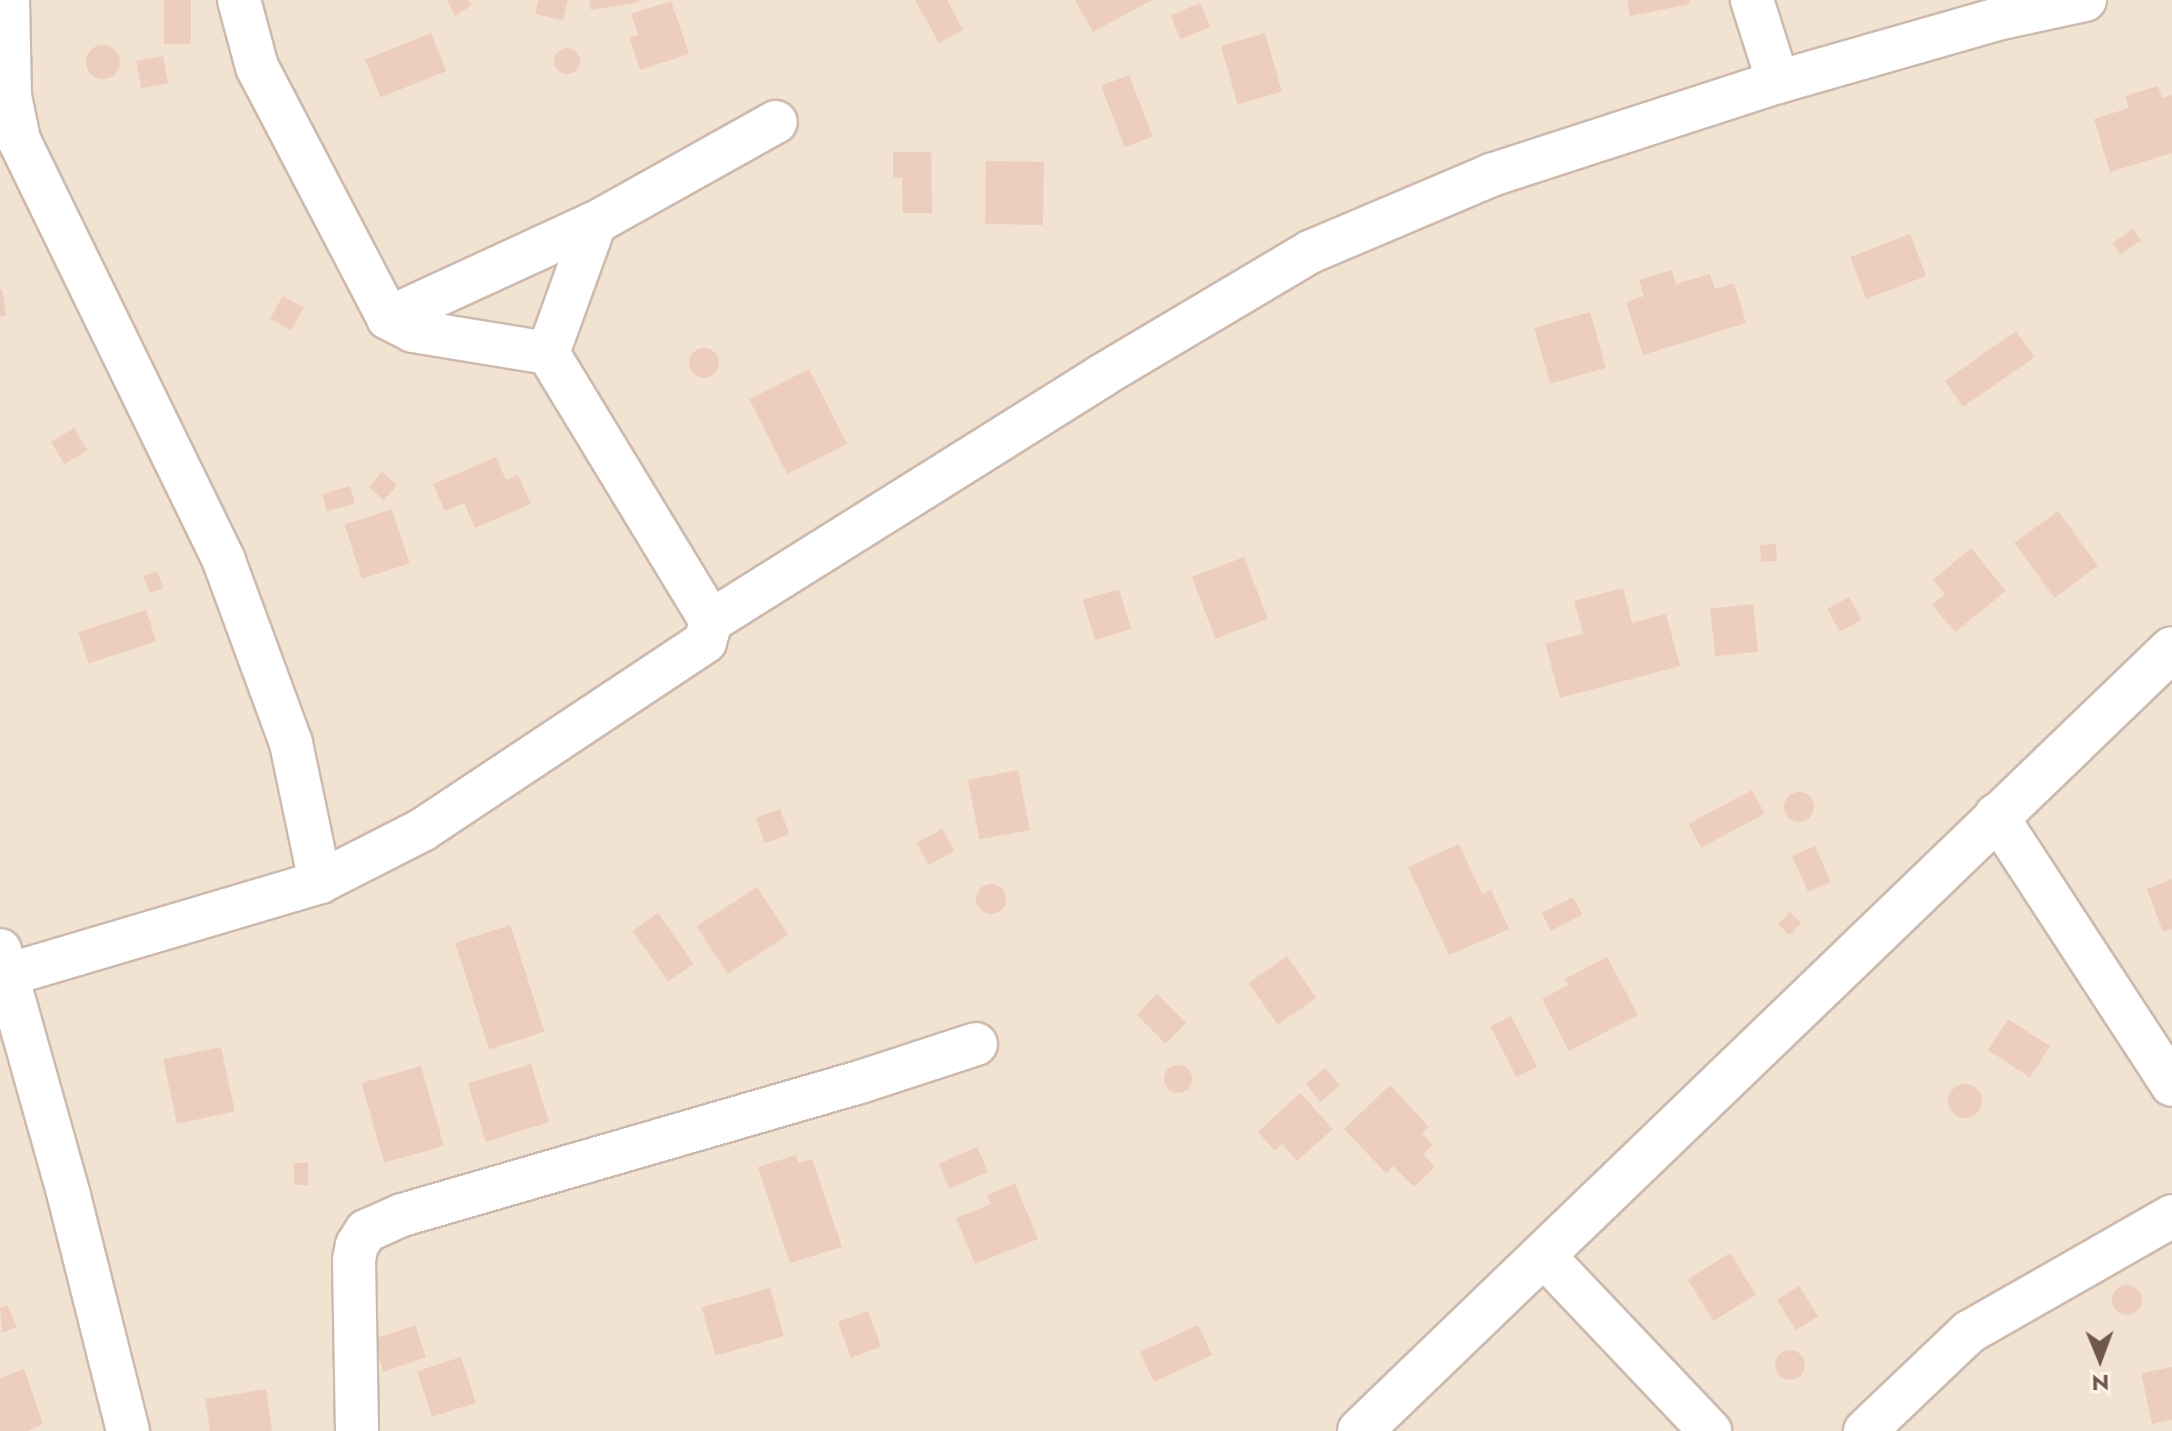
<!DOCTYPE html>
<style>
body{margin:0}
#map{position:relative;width:2172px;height:1431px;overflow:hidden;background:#faf0e3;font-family:Jost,sans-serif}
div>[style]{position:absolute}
.residential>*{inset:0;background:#f1e2d2;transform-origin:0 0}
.building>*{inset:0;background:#edcebd;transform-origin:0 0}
.round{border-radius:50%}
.roads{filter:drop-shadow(2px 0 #cdbaae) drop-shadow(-2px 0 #cdbaae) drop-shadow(0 2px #cdbaae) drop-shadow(0 -2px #cdbaae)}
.minor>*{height:42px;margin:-21px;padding:0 21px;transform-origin:21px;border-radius:21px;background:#fff}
.tertiary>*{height:44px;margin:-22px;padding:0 22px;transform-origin:22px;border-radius:22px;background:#fff}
span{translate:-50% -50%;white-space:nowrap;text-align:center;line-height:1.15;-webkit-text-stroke:6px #fdf4e9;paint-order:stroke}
.north{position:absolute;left:2060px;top:1319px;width:80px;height:80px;-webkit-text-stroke:6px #fdf4e9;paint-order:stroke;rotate:179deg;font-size:22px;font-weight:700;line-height:32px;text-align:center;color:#70574b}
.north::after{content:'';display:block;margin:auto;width:28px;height:36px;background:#70574b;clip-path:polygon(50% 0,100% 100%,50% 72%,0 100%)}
</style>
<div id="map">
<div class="residential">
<div style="left:0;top:0;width:2172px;height:1431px"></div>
</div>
<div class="building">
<div style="left:164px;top:0;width:27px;height:44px"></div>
<div style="clip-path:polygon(447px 0,468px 0,472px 5px,455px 16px)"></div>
<div style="clip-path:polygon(538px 0,568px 0,563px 20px,535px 14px)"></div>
<div style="clip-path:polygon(589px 0,639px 0,639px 2px,591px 10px)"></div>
<div style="clip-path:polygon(915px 0,947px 0,963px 30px,939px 43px)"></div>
<div style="clip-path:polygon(1075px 0,1152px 0,1093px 32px)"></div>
<div style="clip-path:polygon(1627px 0,1689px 0,1690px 4px,1630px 16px)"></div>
<div style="clip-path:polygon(671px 1px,689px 54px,640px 70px,629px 37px,638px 35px,631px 14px)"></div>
<div style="left:1200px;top:3px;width:26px;height:32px;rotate:67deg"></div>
<div style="left:431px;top:33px;width:41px;height:71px;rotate:68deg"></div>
<div style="left:1265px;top:33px;width:61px;height:46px;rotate:74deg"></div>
<div class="round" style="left:86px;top:45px;width:34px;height:34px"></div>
<div class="round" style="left:554px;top:48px;width:26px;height:26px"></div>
<div style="left:163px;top:56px;width:28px;height:27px;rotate:80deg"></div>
<div style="left:1129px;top:75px;width:66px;height:30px;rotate:69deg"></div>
<div style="clip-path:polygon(2158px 86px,2162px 98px,2172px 95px,2172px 153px,2110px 172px,2094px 119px,2129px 108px,2125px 96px)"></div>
<div style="clip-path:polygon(893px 152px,931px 152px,932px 213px,903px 213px,902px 178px,893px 177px)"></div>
<div style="left:986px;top:161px;width:58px;height:63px;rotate:1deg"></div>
<div style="left:2133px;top:229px;width:14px;height:25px;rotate:56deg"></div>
<div style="left:1910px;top:234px;width:45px;height:64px;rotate:69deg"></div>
<div style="clip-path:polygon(1672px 270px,1676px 284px,1710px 274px,1715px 289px,1734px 283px,1746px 323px,1643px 355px,1626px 302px,1644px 296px,1639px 280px)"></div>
<div style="clip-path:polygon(2px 289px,6px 315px,0 317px,0 290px)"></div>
<div style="left:283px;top:296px;width:24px;height:26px;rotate:30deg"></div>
<div style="left:1590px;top:312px;width:58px;height:58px;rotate:74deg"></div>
<div style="left:2016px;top:331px;width:32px;height:87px;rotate:55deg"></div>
<div class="round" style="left:689px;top:348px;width:30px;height:30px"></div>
<div style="left:809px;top:369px;width:84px;height:67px;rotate:63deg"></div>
<div style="left:74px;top:428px;width:26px;height:27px;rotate:59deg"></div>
<div style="clip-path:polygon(496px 457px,506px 480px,518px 475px,531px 504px,475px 528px,464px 503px,445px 511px,433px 484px)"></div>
<div style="left:382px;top:472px;width:20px;height:20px;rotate:41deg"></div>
<div style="left:350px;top:486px;width:18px;height:29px;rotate:74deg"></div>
<div style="left:392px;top:509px;width:57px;height:50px;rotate:72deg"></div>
<div style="left:2058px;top:511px;width:68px;height:54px;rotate:54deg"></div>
<div style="left:1776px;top:544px;width:17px;height:16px;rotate:87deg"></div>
<div style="clip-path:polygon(1971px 548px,2006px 591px,1955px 632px,1932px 605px,1945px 594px,1933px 580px)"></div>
<div style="left:1244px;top:557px;width:66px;height:56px;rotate:69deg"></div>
<div style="left:157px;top:571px;width:18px;height:15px;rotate:68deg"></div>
<div style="clip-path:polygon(1623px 588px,1632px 623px,1666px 614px,1680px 666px,1560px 698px,1545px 643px,1583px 634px,1574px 601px)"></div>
<div style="left:1119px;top:589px;width:42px;height:38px;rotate:73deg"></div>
<div style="left:1849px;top:597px;width:26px;height:25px;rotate:61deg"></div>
<div style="left:1753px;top:604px;width:48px;height:43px;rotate:84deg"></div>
<div style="left:146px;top:610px;width:33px;height:71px;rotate:72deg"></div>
<div style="left:1018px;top:770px;width:61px;height:51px;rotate:79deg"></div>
<div style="left:1752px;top:790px;width:27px;height:72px;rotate:62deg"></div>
<div class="round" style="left:1784px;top:792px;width:30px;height:30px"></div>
<div style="left:780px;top:809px;width:27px;height:26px;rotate:70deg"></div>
<div style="left:942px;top:829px;width:25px;height:29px;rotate:61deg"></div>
<div style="clip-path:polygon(1459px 844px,1482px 894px,1491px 890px,1509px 929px,1449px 955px,1408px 867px)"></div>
<div style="left:1815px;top:846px;width:39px;height:25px;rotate:66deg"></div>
<div style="clip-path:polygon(2172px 879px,2172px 929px,2163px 932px,2147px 889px)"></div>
<div class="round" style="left:976px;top:884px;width:30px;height:30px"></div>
<div style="left:757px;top:887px;width:57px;height:72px;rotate:57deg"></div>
<div style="left:1573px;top:897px;width:20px;height:35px;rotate:63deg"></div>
<div style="left:1790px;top:912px;width:16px;height:17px;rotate:45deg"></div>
<div style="left:658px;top:913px;width:62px;height:31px;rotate:55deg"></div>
<div style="left:510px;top:925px;width:112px;height:58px;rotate:72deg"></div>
<div style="left:1287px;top:956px;width:51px;height:47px;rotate:55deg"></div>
<div style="clip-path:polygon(1607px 957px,1638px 1015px,1569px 1051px,1542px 999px,1568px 985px,1565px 979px)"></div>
<div style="left:1157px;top:994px;width:41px;height:29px;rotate:45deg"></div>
<div style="left:1511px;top:1016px;width:57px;height:23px;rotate:63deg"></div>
<div style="left:2008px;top:1019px;width:50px;height:37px;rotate:33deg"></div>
<div style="left:221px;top:1047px;width:66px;height:59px;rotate:78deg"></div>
<div style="left:531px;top:1064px;width:61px;height:66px;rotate:73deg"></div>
<div class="round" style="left:1164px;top:1065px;width:28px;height:28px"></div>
<div style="left:421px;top:1066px;width:83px;height:62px;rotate:74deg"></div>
<div style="left:1325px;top:1068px;width:23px;height:25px;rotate:50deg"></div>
<div class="round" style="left:1948px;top:1084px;width:34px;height:34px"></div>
<div style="clip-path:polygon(1390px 1085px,1429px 1127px,1422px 1134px,1433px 1145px,1423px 1154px,1435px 1167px,1414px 1187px,1393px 1166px,1386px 1173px,1344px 1129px)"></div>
<div style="clip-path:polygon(1300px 1093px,1333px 1129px,1297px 1161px,1282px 1144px,1275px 1151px,1258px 1132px)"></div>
<div style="left:977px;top:1147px;width:27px;height:42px;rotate:66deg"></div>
<div style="clip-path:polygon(796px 1155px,798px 1163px,812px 1159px,842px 1247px,790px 1263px,758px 1167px)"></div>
<div style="left:294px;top:1163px;width:14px;height:22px"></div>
<div style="clip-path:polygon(1015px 1183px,1038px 1239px,975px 1264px,956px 1218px,991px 1204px,987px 1195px)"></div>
<div style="left:1730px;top:1253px;width:49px;height:50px;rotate:58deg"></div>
<div class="round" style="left:2112px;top:1285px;width:30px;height:30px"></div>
<div style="left:1799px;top:1286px;width:36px;height:26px;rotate:58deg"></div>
<div style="left:770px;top:1288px;width:50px;height:71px;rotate:74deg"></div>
<div style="clip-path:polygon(7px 1305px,17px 1327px,2px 1333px,0 1308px)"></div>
<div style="left:868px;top:1311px;width:38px;height:32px;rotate:70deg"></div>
<div style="left:415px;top:1325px;width:34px;height:45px;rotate:71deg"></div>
<div style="left:1198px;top:1325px;width:33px;height:64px;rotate:65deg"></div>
<div class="round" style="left:1775px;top:1350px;width:30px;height:30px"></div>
<div style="left:461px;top:1357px;width:48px;height:46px;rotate:72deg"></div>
<div style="clip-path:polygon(2172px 1367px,2172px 1420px,2152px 1424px,2141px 1373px)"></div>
<div style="clip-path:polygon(24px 1369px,43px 1424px,28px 1431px,0 1431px,0 1378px)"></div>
<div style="clip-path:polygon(266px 1389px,272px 1431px,210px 1431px,205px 1399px)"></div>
</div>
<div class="roads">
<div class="minor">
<div style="left:8px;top:0;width:96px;rotate:88.8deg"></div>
<div style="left:10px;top:96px;width:45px;rotate:78.4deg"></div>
<div style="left:19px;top:140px;width:468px;rotate:64deg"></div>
<div style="left:224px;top:561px;width:194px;rotate:69.8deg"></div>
<div style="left:291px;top:743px;width:142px;rotate:78.2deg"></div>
<div style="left:239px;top:0;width:69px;rotate:75deg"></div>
<div style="left:257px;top:67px;width:283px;rotate:62.4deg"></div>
<div style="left:388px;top:318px;width:28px;rotate:27deg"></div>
<div style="left:413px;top:331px;width:137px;rotate:9.3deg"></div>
<div style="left:548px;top:353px;width:314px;rotate:58.7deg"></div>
<div style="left:1752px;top:0;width:86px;rotate:72.4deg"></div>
<div style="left:388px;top:318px;width:228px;rotate:-24.7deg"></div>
<div style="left:595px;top:223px;width:207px;rotate:-29.2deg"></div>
<div style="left:548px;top:353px;width:138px;rotate:-70.1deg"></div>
<div style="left:1996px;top:815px;width:322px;rotate:56.9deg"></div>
<div style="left:0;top:950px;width:255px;rotate:74.3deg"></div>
<div style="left:69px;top:1196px;width:242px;rotate:75.9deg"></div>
<div style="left:0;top:977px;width:334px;rotate:-16.5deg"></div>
<div style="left:320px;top:882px;width:114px;rotate:-27deg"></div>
<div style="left:422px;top:830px;width:340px;rotate:-33.6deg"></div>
<div style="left:705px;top:642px;width:22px;rotate:-74deg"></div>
<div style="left:711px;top:621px;width:461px;rotate:-32.1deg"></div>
<div style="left:1101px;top:376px;width:243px;rotate:-30.7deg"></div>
<div style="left:1310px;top:252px;width:197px;rotate:-23deg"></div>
<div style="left:1491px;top:175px;width:302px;rotate:-18deg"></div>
<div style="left:1778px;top:82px;width:228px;rotate:-16deg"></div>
<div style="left:1997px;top:19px;width:90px;rotate:-12.2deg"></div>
<div style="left:1543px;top:1255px;width:243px;rotate:46.5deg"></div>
<div style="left:357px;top:1431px;width:171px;rotate:-91deg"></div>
<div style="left:354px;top:1260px;width:15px;rotate:-79deg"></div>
<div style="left:357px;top:1245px;width:17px;rotate:-57deg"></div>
<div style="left:366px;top:1231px;width:39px;rotate:-24deg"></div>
<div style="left:402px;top:1215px;width:477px;rotate:-16.2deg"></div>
<div style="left:860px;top:1082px;width:122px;rotate:-18.1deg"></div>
<div style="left:1865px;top:1431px;width:144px;rotate:-43.6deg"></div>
<div style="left:1969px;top:1332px;width:234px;rotate:-29.7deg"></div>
</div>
<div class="tertiary">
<div style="left:1360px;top:1431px;width:1127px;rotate:-43.92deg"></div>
</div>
</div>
<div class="north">N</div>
</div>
